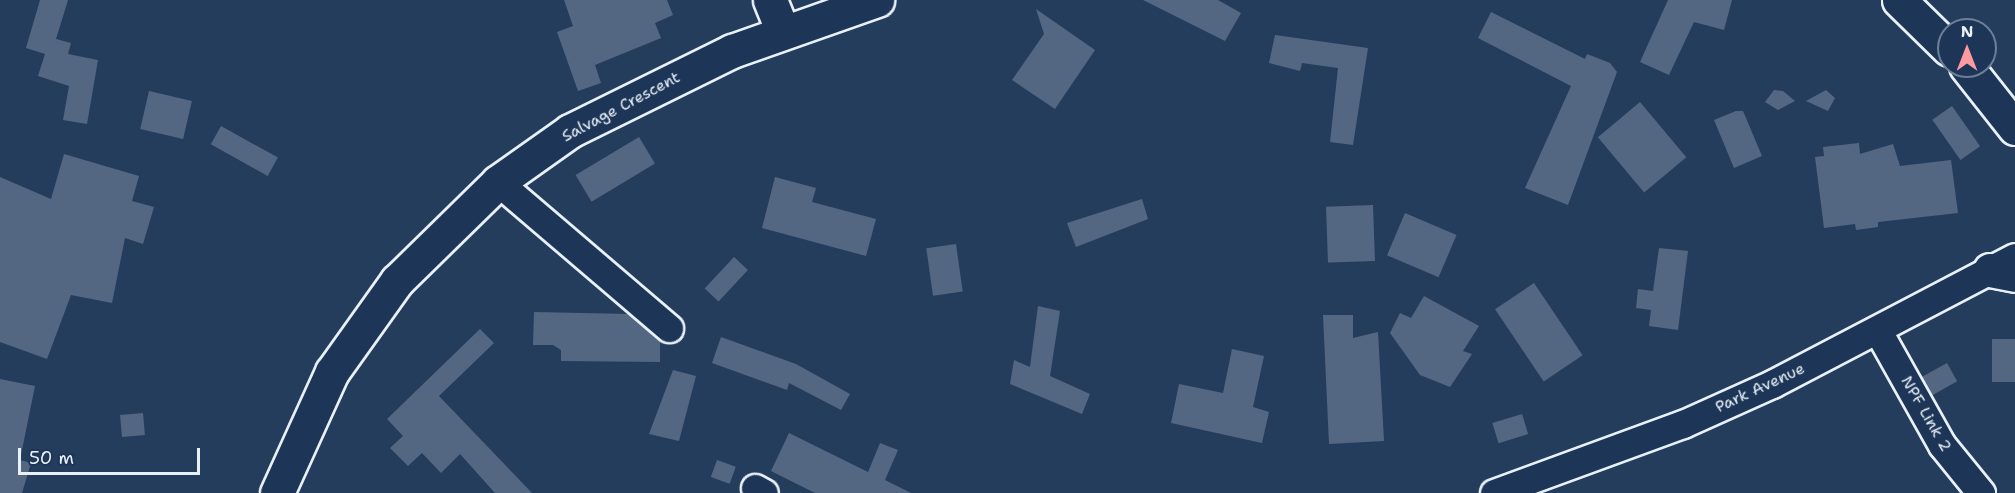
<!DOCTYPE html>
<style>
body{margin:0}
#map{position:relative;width:2015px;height:493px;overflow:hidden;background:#253d5d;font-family:"Shantell Sans",sans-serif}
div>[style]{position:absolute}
.building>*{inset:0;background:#536782;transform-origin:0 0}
.roads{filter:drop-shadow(2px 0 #e8f1f8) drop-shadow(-2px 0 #e8f1f8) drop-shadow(0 2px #e8f1f8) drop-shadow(0 -2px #e8f1f8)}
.minor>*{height:27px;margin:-13.5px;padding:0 13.5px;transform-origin:13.5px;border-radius:13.5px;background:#1d3557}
.major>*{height:33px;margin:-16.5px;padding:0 16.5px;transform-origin:16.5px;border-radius:16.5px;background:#1d3557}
span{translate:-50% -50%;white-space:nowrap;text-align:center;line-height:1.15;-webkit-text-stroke:4.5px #1d3557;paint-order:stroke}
.street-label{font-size:16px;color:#e8f1f8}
.north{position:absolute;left:1937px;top:18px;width:60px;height:60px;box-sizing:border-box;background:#1d3557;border:2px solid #6e8097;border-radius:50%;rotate:0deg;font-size:16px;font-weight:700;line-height:24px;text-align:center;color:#e8f1f8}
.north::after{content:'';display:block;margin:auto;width:21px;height:27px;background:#ff9aa2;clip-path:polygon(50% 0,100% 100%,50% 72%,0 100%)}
.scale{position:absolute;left:18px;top:448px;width:182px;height:27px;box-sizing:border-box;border:3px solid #e8f1f8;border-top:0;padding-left:8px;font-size:18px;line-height:21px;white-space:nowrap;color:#e8f1f8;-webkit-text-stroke:4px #1d3557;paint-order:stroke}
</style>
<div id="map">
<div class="building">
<div style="clip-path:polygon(40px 0,68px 0,56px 39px,71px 43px,68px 54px,98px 60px,87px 124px,63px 120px,69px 86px,38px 76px,45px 54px,26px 48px)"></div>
<div style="clip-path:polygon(564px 0,667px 0,673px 15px,655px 23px,661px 38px,595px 65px,601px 83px,578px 91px,557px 32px,573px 26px)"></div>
<div style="clip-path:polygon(1143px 0,1218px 0,1241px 13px,1225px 41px)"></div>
<div style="clip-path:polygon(1668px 0,1732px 0,1724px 30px,1694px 22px,1669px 75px,1640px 62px)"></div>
<div style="clip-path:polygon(1036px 9px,1095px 50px,1055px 109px,1012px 80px,1044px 34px)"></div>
<div style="clip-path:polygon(1491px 12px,1585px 59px,1587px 54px,1610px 63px,1617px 72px,1568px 205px,1525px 188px,1571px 86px,1478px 38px)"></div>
<div style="clip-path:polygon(1275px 35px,1368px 48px,1353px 145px,1330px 142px,1338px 68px,1302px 63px,1300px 71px,1269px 63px)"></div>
<div style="clip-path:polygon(1774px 90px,1783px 91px,1795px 101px,1778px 110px,1765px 102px)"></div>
<div style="clip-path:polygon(1826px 90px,1835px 98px,1828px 111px,1806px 101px)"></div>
<div style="left:149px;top:91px;width:44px;height:39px;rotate:13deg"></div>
<div style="left:1640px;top:102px;width:72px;height:55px;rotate:50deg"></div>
<div style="left:1952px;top:106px;width:49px;height:24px;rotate:55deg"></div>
<div style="clip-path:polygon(1736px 111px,1743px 111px,1762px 156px,1734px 168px,1714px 120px)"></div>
<div style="left:221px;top:126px;width:65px;height:21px;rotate:29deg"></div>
<div style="left:639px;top:137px;width:31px;height:74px;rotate:59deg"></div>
<div style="clip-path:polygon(1859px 143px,1860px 154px,1893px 144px,1900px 166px,1951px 160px,1958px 213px,1878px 222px,1878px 227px,1856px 230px,1855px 224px,1824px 228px,1815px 157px,1824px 156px,1823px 147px)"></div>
<div style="clip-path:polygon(64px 154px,139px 176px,132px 201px,154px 207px,143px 244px,125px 238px,112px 303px,71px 295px,47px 359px,0 342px,0 177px,51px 199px)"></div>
<div style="clip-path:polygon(775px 177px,816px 188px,812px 202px,876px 219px,866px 256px,762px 228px)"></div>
<div style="clip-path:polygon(1142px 199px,1148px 219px,1076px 247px,1067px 223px)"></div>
<div style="left:1373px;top:205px;width:56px;height:47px;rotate:88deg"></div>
<div style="left:1405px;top:213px;width:56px;height:46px;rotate:23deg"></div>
<div style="left:956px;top:244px;width:48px;height:30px;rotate:82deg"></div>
<div style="clip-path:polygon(1659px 248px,1688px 251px,1678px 330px,1649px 326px,1651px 310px,1636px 308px,1638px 289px,1653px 291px)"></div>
<div style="left:734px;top:257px;width:19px;height:43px;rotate:43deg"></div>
<div style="left:1534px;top:283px;width:87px;height:47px;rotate:56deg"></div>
<div style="clip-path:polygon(1424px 296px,1479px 326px,1463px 351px,1472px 354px,1450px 387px,1420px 375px,1390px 333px,1400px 313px,1411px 318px)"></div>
<div style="clip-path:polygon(1038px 306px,1060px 311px,1050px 376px,1090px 394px,1082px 414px,1010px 384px,1014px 360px,1030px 367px)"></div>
<div style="clip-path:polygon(534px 312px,629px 314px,660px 341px,660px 362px,561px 361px,561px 350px,553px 345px,533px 345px)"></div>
<div style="clip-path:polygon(1323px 315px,1353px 315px,1353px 338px,1378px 332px,1384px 441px,1329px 444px)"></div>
<div style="clip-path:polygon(480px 329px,494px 343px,439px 396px,532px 493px,495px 493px,460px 454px,441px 473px,422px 453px,408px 466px,390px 448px,403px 436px,387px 419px)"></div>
<div style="clip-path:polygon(721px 337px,796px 364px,850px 394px,841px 410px,789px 383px,787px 390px,712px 363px)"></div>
<div style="left:2015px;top:339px;width:43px;height:23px;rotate:90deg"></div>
<div style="clip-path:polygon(1232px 349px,1264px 356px,1253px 407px,1269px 412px,1262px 443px,1171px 423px,1179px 384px,1223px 393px)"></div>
<div style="left:1947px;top:363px;width:21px;height:29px;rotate:61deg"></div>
<div style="clip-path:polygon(673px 370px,696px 376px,679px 441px,649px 434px)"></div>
<div style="clip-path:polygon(0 379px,35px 386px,20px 460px,31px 463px,22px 493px,0 493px)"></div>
<div style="left:143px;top:413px;width:22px;height:23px;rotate:85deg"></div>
<div style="left:1522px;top:414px;width:21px;height:31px;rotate:73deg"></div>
<div style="clip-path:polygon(789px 433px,868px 472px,880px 443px,898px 450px,885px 480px,911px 493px,815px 493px,771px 471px)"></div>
<div style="left:717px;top:460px;width:20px;height:18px;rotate:20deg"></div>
</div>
<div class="roads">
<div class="minor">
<div style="left:498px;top:182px;width:225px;rotate:40.5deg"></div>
<div style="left:1878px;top:331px;width:131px;rotate:60.7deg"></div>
<div style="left:1942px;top:445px;width:62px;rotate:50.9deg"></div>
<div style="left:755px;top:488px;width:10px;rotate:29deg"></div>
<div style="left:1494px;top:493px;width:201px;rotate:-20.1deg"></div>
<div style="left:1683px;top:424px;width:98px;rotate:-24.2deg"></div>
<div style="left:1772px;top:384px;width:274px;rotate:-27.6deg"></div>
</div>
<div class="major">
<div style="left:770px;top:0;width:35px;rotate:68deg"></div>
<div style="left:1899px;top:0;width:70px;rotate:44.4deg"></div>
<div style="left:1966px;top:66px;width:79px;rotate:51.7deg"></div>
<div style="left:1990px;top:270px;width:25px;rotate:11deg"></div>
<div style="left:277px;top:493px;width:133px;rotate:-65.6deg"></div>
<div style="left:332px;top:372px;width:112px;rotate:-54.5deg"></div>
<div style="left:397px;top:281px;width:141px;rotate:-44.4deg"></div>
<div style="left:498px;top:182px;width:88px;rotate:-35.3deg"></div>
<div style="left:570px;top:131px;width:181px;rotate:-26.3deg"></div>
<div style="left:732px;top:51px;width:154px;rotate:-19.4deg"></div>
</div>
</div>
<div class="street-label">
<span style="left:621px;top:107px;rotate:-28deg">Salvage Crescent</span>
<span style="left:1760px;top:388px;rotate:-25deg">Park Avenue</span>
<span style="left:1926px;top:414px;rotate:60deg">NPF Link 2</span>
</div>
<div class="north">N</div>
<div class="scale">50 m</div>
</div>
